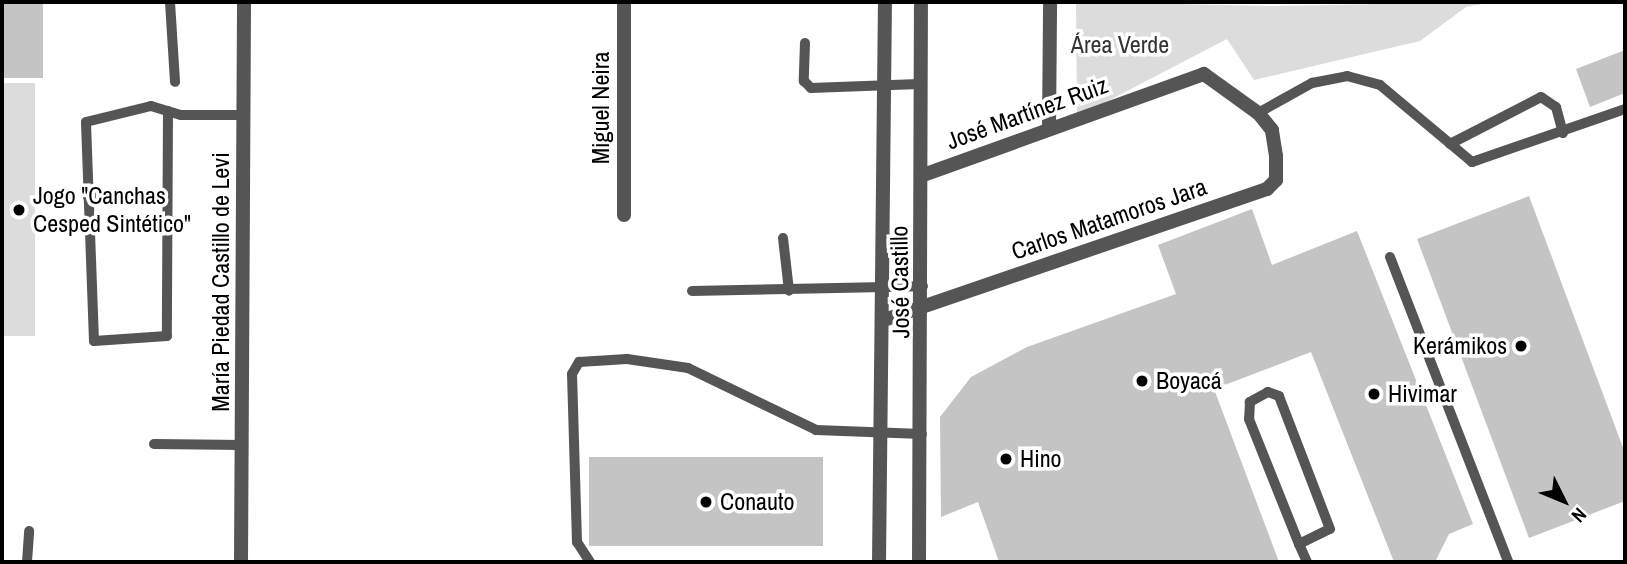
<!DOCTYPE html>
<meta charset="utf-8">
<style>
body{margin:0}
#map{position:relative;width:1627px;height:564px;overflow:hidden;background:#fff;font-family:"Archivo Narrow",sans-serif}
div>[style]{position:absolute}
.green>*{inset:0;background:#dcdcdc;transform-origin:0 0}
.building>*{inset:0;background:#c4c4c4;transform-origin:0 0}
.service>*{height:10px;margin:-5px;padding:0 5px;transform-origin:5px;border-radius:5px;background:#555}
.minor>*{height:14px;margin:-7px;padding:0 7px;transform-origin:7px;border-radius:7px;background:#555}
.tertiary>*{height:14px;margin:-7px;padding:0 7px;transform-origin:7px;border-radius:7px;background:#555}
.dots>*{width:19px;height:19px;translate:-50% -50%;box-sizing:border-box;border:4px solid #fff;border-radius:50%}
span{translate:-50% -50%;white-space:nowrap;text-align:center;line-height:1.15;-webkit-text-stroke:7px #fff;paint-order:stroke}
.park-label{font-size:24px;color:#333}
.street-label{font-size:24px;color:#000}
.poi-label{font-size:24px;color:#000}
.left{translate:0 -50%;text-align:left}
.right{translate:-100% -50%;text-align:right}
.frame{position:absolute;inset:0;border:4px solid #000;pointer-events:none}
.north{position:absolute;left:1529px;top:466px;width:70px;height:70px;-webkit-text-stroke:5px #fff;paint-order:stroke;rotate:133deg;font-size:19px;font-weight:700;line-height:28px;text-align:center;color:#000}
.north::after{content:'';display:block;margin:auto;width:24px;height:32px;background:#000;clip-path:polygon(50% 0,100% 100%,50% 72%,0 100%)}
</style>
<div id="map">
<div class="green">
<div style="clip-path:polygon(1076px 2px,1272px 6px,1493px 2px,1466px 7px,1420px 41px,1254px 80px,1227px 39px,1077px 117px)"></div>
<div style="left:35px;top:83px;width:253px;height:33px;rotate:90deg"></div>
</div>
<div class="building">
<div style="left:2px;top:2px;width:41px;height:76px"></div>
<div style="clip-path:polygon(1625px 50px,1625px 93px,1590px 107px,1576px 69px)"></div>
<div style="clip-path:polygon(1529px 196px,1625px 453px,1625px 501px,1529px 538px,1417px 239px)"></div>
<div style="clip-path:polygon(1252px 209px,1272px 265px,1357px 231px,1473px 524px,1449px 534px,1435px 562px,1394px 562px,1311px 352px,1214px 389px,1279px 562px,999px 562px,978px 502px,941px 517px,940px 417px,971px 377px,1027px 347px,1176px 294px,1158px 245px)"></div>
<div style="left:589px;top:457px;width:234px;height:89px"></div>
</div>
<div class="service">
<div style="left:170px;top:2px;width:80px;rotate:86.4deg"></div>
<div style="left:805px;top:43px;width:38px;rotate:92deg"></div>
<div style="left:804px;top:81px;width:10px;rotate:45deg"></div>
<div style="left:811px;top:88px;width:108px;rotate:-2.1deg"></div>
<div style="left:168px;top:111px;width:225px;rotate:90.3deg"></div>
<div style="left:167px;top:336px;width:73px;rotate:176.1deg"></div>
<div style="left:94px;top:341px;width:219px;rotate:-92.1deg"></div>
<div style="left:86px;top:122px;width:67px;rotate:-13.8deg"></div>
<div style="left:151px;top:106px;width:31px;rotate:17deg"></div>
<div style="left:181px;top:115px;width:63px"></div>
<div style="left:1258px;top:113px;width:62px;rotate:-29.1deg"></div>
<div style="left:1312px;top:83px;width:36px;rotate:-11deg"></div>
<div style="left:1347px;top:76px;width:34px;rotate:15deg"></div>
<div style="left:1380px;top:85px;width:120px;rotate:39.9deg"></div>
<div style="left:1472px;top:162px;width:162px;rotate:-19.1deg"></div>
<div style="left:1450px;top:144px;width:102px;rotate:-27.3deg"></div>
<div style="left:1541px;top:97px;width:18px;rotate:34deg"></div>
<div style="left:1556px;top:107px;width:27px;rotate:75deg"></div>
<div style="left:88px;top:197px;width:79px"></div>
<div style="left:783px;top:238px;width:53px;rotate:83.5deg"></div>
<div style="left:1390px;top:257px;width:327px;rotate:68.8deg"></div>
<div style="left:692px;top:291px;width:231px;rotate:-1.2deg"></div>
<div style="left:154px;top:444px;width:89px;rotate:0.6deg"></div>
<div style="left:1299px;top:544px;width:34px;rotate:-26deg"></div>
<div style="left:1330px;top:529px;width:142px;rotate:-111deg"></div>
<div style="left:1279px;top:396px;width:12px;rotate:-160deg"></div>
<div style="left:1268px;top:392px;width:21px;rotate:151deg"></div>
<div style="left:1250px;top:402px;width:17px;rotate:93deg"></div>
<div style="left:1249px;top:419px;width:135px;rotate:68.2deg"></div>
<div style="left:1299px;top:544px;width:20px;rotate:66deg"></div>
<div style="left:27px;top:562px;width:31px;rotate:-86deg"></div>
<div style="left:590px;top:562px;width:24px;rotate:-123deg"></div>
<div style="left:577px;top:542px;width:168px;rotate:-91.7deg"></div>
<div style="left:572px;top:374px;width:14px;rotate:-60deg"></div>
<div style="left:579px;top:362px;width:48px;rotate:-3.6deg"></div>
<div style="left:627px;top:359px;width:62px;rotate:8.4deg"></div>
<div style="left:688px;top:368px;width:142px;rotate:25.8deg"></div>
<div style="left:816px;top:430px;width:106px;rotate:2.2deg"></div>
</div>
<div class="minor">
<div style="left:1049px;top:127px;width:125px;rotate:-89.5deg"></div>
<div style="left:624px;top:215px;width:213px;rotate:-90deg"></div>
<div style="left:884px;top:320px;width:405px;rotate:-18.9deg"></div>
<div style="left:1267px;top:189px;width:13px;rotate:-45deg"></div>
<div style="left:1276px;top:180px;width:24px;rotate:-90deg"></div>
<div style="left:1276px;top:156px;width:26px;rotate:-99deg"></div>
<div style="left:1272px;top:130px;width:22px;rotate:-129deg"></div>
<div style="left:1258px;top:113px;width:67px;rotate:-144.2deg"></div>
<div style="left:1204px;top:74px;width:301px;rotate:160.2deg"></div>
<div style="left:241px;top:562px;width:560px;rotate:-89.69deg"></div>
</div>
<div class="tertiary">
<div style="left:879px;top:562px;width:560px;rotate:-89.39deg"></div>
<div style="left:919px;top:562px;width:560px;rotate:-89.8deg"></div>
</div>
<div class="dots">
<div style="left:19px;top:210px;background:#000"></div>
<div style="left:1521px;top:346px;background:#000"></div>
<div style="left:1142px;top:381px;background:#000"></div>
<div style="left:1374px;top:394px;background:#000"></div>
<div style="left:1006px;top:459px;background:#000"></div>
<div style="left:706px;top:502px;background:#000"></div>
</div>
<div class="park-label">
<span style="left:1120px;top:45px">Área Verde</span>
</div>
<div class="street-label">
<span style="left:601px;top:108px;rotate:-90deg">Miguel Neira</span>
<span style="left:1027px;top:113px;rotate:-20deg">José Martínez Ruiz</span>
<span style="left:1109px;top:219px;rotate:-19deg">Carlos Matamoros Jara</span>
<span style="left:221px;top:282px;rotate:-90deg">María Piedad Castillo de Levi</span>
<span style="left:900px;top:282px;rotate:-91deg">José Castillo</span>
</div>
<div class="poi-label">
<span class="left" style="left:33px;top:210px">Jogo "Canchas<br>Cesped Sintético"</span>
<span class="right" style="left:1507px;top:346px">Kerámikos</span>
<span class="left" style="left:1156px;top:381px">Boyacá</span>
<span class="left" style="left:1388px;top:394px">Hivimar</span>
<span class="left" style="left:1020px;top:459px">Hino</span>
<span class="left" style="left:720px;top:502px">Conauto</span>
</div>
<div class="frame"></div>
<div class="north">N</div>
</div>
